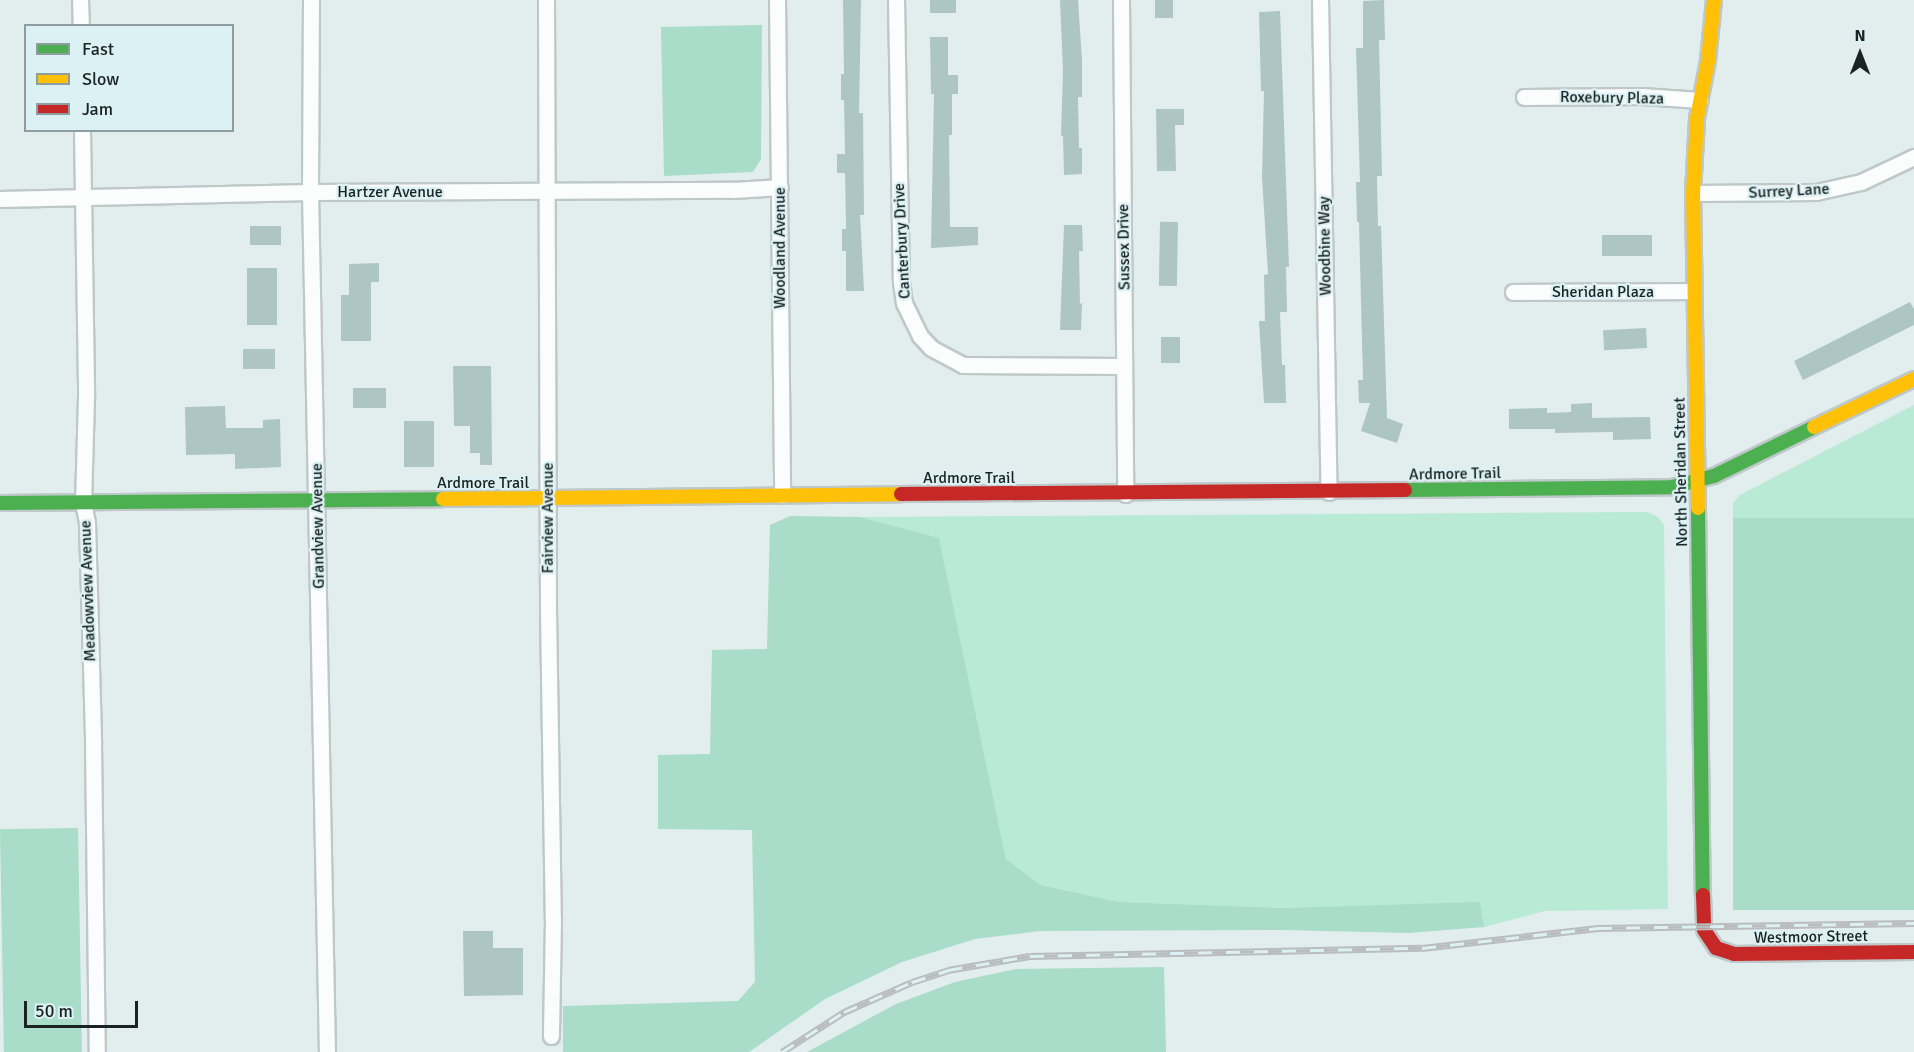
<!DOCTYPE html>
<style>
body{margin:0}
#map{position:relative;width:1914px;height:1052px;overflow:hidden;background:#e2edee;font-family:Signika,sans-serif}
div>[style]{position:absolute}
.green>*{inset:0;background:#b8ead6}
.forest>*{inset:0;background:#a9dcc9;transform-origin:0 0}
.building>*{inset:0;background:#adc6c4;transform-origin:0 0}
.roads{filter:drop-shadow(2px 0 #bfc8c9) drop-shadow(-2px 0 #bfc8c9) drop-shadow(0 2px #bfc8c9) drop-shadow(0 -2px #bfc8c9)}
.street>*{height:15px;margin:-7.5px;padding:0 7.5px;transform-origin:7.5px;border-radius:7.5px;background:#fbfcfc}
.fast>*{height:14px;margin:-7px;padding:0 7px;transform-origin:7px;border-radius:7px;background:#4caf50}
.slow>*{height:14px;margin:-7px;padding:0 7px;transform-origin:7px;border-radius:7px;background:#ffc107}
.jam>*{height:14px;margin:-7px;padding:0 7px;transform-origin:7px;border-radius:7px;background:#c62828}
.rail>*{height:7px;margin-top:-3.5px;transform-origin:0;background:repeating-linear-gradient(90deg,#dcf1f4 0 14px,#babdbd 0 28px);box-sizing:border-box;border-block:2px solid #babdbd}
span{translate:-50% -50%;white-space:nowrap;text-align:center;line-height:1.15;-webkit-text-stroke:4.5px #dcf1f4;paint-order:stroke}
.street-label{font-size:16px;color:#1a2223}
.legend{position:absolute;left:24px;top:24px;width:210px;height:108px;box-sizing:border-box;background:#dcf1f4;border:2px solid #8e9ea0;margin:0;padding:8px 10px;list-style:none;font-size:18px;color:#1a2223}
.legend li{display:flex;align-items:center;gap:12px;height:30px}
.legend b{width:30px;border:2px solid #8e9ea0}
.north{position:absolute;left:1830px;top:24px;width:60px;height:60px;-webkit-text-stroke:4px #dcf1f4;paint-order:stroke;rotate:0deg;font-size:16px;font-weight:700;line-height:24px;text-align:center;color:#1a2223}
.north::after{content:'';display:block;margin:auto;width:21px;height:27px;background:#1a2223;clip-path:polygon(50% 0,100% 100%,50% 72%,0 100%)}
.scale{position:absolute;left:24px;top:1001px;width:114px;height:27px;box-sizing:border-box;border:3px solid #1a2223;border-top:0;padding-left:8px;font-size:18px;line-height:21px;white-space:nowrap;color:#1a2223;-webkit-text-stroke:4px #dcf1f4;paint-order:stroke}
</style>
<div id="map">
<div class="green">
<div style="clip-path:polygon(1914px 405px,1914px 518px,1733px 521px,1733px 503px,1740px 495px)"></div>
<div style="clip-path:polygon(1647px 512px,1658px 517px,1664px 525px,1668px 909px,1545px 911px,1484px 927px,1480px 903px,1284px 908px,1119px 902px,1041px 885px,1006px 859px,939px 539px,859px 517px)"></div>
</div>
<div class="forest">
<div style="clip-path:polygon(762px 25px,761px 159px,753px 172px,664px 176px,661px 27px)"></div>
<div style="clip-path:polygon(790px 516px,859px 517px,939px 538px,1006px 859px,1041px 885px,1119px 902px,1284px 908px,1480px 902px,1484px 927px,1409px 933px,1283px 930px,1040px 931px,975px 939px,902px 962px,825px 999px,749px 1052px,563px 1052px,563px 1006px,738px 1001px,755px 982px,752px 830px,658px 829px,658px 755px,710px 754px,712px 650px,767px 649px,770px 525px)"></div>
<div style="left:1914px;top:518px;width:392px;height:181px;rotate:90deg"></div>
<div style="left:78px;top:828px;width:224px;height:78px;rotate:89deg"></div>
<div style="clip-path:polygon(1164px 967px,1166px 1052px,807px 1052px,896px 1004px,955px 982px,1016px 969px)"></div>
</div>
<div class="building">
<div style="clip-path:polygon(843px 0,861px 0,859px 113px,863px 113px,864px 215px,860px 215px,864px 291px,846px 291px,846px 251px,842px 251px,842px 229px,846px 229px,845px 173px,837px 173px,837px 154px,845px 154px,844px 100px,841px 100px,841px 74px,844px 74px)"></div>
<div style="left:930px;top:0;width:26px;height:13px"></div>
<div style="clip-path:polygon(1060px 0,1078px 0,1082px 60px,1082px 97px,1078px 97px,1079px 148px,1082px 148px,1082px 174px,1064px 175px,1063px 136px,1061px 136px,1063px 71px)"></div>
<div style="left:1155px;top:0;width:18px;height:18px"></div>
<div style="clip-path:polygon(1384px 0,1385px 40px,1379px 40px,1382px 176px,1377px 176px,1378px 226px,1381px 226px,1387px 418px,1403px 424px,1397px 443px,1361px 431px,1370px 403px,1359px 403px,1358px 380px,1363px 380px,1359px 222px,1357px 222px,1356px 182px,1360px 182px,1356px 48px,1363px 48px,1363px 1px)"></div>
<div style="clip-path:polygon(1280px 11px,1289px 267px,1286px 267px,1287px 312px,1280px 312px,1282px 365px,1285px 365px,1286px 403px,1264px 403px,1259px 321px,1265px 321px,1264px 275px,1268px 274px,1262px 177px,1264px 91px,1261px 91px,1259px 12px)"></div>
<div style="clip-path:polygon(930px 37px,948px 37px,948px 75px,958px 75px,958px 94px,952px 94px,952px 135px,949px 135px,950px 227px,978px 227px,978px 245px,931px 248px,934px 94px,931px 94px)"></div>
<div style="clip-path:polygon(1156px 109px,1184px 109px,1184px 125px,1175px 125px,1176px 171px,1157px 171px)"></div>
<div style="left:1178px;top:222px;width:64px;height:18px;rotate:91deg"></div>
<div style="clip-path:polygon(1064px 225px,1082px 225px,1083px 251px,1079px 251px,1080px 304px,1082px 303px,1081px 330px,1060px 330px)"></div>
<div style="left:281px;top:226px;width:19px;height:31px;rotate:90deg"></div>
<div style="left:1652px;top:235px;width:21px;height:50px;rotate:90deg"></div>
<div style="clip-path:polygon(379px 263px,379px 282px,371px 282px,371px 341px,341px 341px,341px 295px,349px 295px,349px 264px)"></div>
<div style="left:247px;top:268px;width:30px;height:57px"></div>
<div style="clip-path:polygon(1910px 302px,1914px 309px,1914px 325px,1803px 380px,1794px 361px)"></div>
<div style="left:1646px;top:328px;width:20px;height:43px;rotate:87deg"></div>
<div style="left:1161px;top:337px;width:19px;height:26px"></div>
<div style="left:243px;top:349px;width:32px;height:20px"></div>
<div style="clip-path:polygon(453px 366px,491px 366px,492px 465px,480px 465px,480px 453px,470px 453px,470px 426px,454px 426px)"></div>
<div style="left:353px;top:388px;width:33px;height:20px"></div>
<div style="clip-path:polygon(1592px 403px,1592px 418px,1650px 417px,1651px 439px,1613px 440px,1613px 432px,1555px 433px,1555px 429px,1509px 429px,1509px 409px,1547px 408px,1547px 413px,1571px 412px,1571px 404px)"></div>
<div style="clip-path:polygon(225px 406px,226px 428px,263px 428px,263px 420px,280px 419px,281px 467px,235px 469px,235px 454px,186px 455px,185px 407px)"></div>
<div style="left:434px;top:421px;width:46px;height:30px;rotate:90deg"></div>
<div style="clip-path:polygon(463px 931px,493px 931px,493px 948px,523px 948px,523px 995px,464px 996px)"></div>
</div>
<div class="roads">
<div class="street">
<div style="left:80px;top:0;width:26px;rotate:88deg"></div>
<div style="left:311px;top:0;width:192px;rotate:90.3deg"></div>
<div style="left:310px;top:192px;width:860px;rotate:88.87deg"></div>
<div style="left:546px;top:0;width:610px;rotate:89.81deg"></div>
<div style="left:548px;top:610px;width:309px;rotate:89.1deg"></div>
<div style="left:553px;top:919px;width:117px;rotate:91deg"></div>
<div style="left:777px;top:0;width:495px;rotate:89.4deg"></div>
<div style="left:896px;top:0;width:282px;rotate:89deg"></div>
<div style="left:901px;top:282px;width:21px;rotate:82deg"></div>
<div style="left:904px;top:303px;width:37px;rotate:64deg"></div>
<div style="left:920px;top:336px;width:16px;rotate:47deg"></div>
<div style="left:931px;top:348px;width:36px;rotate:28deg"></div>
<div style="left:963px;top:365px;width:161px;rotate:0.4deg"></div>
<div style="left:1121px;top:0;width:494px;rotate:89.5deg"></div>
<div style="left:1320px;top:0;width:492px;rotate:89deg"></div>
<div style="left:1524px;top:97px;width:118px;rotate:-0.5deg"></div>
<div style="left:1642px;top:96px;width:58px;rotate:3.9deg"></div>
<div style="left:82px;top:130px;width:267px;rotate:89.1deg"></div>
<div style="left:86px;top:397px;width:105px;rotate:91.6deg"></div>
<div style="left:83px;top:502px;width:20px;rotate:79deg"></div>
<div style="left:87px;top:522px;width:221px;rotate:88.4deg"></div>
<div style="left:93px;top:743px;width:309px;rotate:89.3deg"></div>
<div style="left:1693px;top:193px;width:123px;rotate:-0.5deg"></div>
<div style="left:1816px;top:192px;width:46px;rotate:-12.5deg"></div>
<div style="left:1861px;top:182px;width:59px;rotate:-25.3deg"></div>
<div style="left:0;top:199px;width:310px;rotate:-1.3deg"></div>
<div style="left:310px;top:192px;width:424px;rotate:-0.3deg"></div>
<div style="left:734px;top:190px;width:46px;rotate:-3.7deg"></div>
<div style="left:1513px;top:292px;width:180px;rotate:-0.3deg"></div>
</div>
<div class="fast">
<div style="left:1405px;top:490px;width:267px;rotate:-0.6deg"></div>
<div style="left:1672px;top:487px;width:43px;rotate:-14.7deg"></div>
<div style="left:1714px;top:476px;width:111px;rotate:-26.1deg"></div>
<div style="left:0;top:503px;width:443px;rotate:-0.5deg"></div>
<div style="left:1698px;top:508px;width:387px;rotate:89.3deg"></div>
</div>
<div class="slow">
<div style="left:1814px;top:427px;width:111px;rotate:-25.6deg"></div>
<div style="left:443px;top:499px;width:458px;rotate:-0.6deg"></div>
<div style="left:1698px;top:508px;width:315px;rotate:-90.9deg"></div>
<div style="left:1693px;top:193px;width:75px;rotate:-86.9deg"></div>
<div style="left:1697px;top:118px;width:58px;rotate:-79.1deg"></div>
<div style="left:1708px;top:61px;width:61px;rotate:-84.4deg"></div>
</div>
<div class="jam">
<div style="left:901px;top:494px;width:504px;rotate:-0.45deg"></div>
<div style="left:1703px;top:895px;width:35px;rotate:88deg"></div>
<div style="left:1704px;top:930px;width:22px;rotate:56deg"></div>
<div style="left:1716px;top:948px;width:19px;rotate:18deg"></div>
<div style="left:1734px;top:954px;width:180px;rotate:-0.6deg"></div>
</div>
</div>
<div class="rail">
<div style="left:782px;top:1052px;width:74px;rotate:-32.8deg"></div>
<div style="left:844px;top:1012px;width:74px;rotate:-23.8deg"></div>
<div style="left:912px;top:982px;width:38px;rotate:-18deg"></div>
<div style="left:948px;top:970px;width:83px;rotate:-9.7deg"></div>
<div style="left:1030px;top:956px;width:392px;rotate:-1.2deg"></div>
<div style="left:1422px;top:948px;width:177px;rotate:-6.5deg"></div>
<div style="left:1598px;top:928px;width:316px;rotate:-0.9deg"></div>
</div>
<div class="street-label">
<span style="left:1612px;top:98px;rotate:1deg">Roxebury Plaza</span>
<span style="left:1789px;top:191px;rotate:-3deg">Surrey Lane</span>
<span style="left:390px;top:192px">Hartzer Avenue</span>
<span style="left:902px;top:241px;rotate:-93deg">Canterbury Drive</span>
<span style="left:1325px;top:246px;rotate:-91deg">Woodbine Way</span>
<span style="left:1124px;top:247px;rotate:-91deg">Sussex Drive</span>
<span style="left:780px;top:248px;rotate:-90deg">Woodland Avenue</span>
<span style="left:1603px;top:292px">Sheridan Plaza</span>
<span style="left:1681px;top:472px;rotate:-91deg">North Sheridan Street</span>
<span style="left:1455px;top:474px;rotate:-1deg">Ardmore Trail</span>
<span style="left:969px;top:478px">Ardmore Trail</span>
<span style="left:483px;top:483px">Ardmore Trail</span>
<span style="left:548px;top:518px;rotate:-90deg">Fairview Avenue</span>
<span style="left:318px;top:526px;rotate:-91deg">Grandview Avenue</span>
<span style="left:88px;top:591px;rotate:-92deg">Meadowview Avenue</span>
<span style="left:1811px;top:937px;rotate:-1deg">Westmoor Street</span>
</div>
<ul class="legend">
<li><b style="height:8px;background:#4caf50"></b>Fast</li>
<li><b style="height:8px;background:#ffc107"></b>Slow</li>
<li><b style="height:8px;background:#c62828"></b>Jam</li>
</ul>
<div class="north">N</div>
<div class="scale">50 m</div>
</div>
